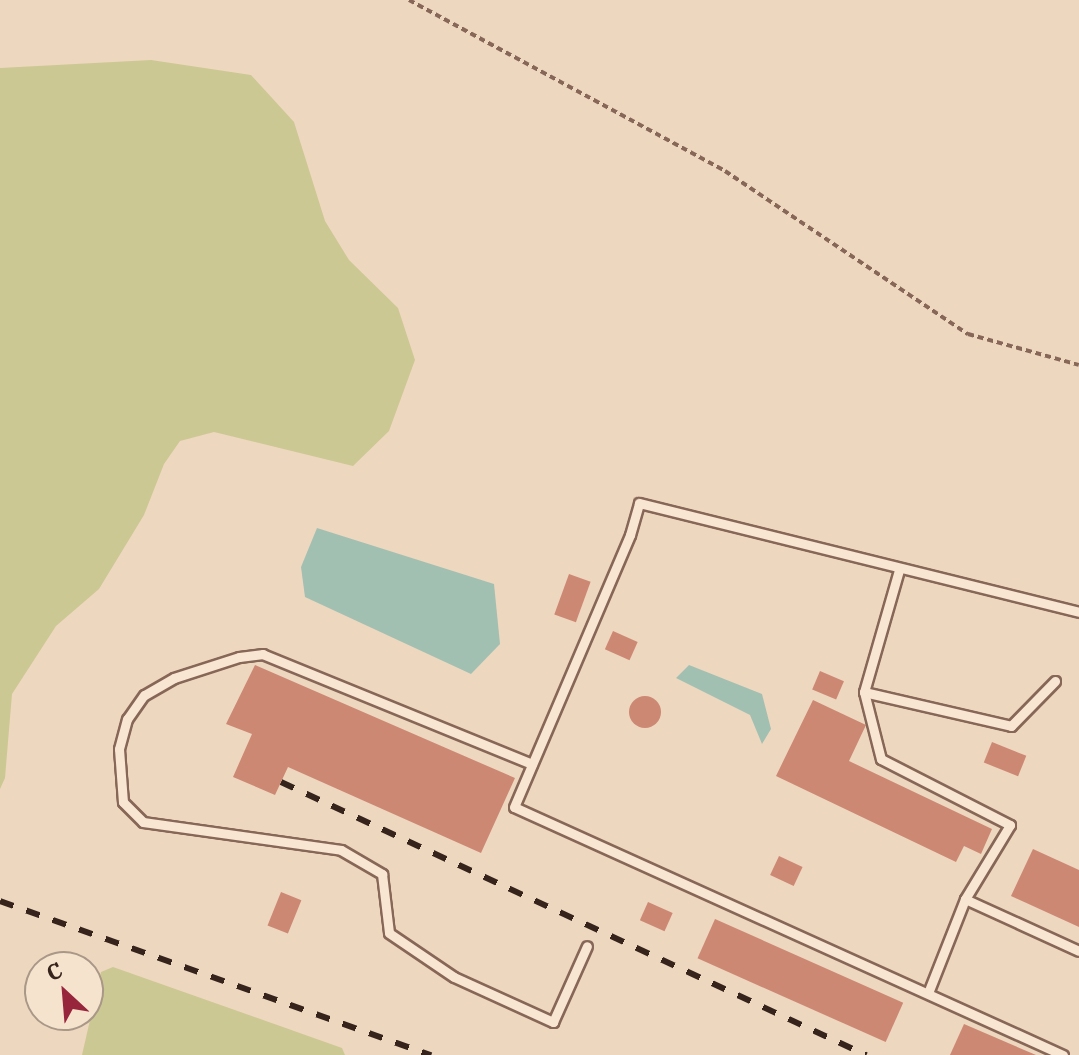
<!DOCTYPE html>
<meta charset="utf-8">
<style>
body{margin:0}
#map{position:relative;width:1079px;height:1055px;overflow:hidden;background:#eed7bf;font-family:"IBM Plex Serif",serif}
div>[style]{position:absolute}
.green>*{inset:0;background:#ccc893}
.water>*{inset:0;background:#a2c0b2}
.building>*{inset:0;background:#cd8874;transform-origin:0 0}
.round{border-radius:50%}
.path>*{height:4px;margin-top:-2px;transform-origin:0;background:repeating-linear-gradient(90deg,#876757 0 6px,transparent 0 10px)}
.roads{filter:drop-shadow(2px 0 #876757) drop-shadow(-2px 0 #876757) drop-shadow(0 2px #876757) drop-shadow(0 -2px #876757)}
.lane>*{height:9px;margin:-4.5px;padding:0 4.5px;transform-origin:4.5px;border-radius:4.5px;background:#f9e6d2}
.rail>*{height:6px;margin-top:-3px;transform-origin:0;background:repeating-linear-gradient(90deg,#36241c 0 14px,transparent 0 28px)}
span{translate:-50% -50%;white-space:nowrap;text-align:center;line-height:1.15;-webkit-text-stroke:6px #f6e3ce;paint-order:stroke}
.north{position:absolute;left:24px;top:951px;width:80px;height:80px;box-sizing:border-box;background:#f6e3ce;border:2px solid #a99787;border-radius:50%;rotate:334deg;font-size:22px;font-weight:700;line-height:32px;text-align:center;color:#36241c}
.north::after{content:'';display:block;margin:auto;width:28px;height:36px;background:#97263d;clip-path:polygon(50% 0,100% 100%,50% 72%,0 100%)}
</style>
<div id="map">
<div class="green">
<div style="clip-path:polygon(151px 60px,251px 75px,294px 122px,325px 221px,349px 260px,398px 308px,415px 360px,389px 431px,353px 466px,214px 432px,180px 441px,164px 464px,144px 515px,99px 589px,56px 626px,12px 694px,5px 778px,0 789px,0 68px)"></div>
<div style="clip-path:polygon(113px 967px,342px 1048px,345px 1055px,82px 1055px,101px 972px)"></div>
</div>
<div class="water">
<div style="clip-path:polygon(317px 528px,494px 584px,500px 644px,471px 674px,305px 597px,301px 567px)"></div>
<div style="clip-path:polygon(689px 665px,762px 694px,771px 729px,762px 744px,750px 715px,676px 678px)"></div>
</div>
<div class="building">
<div style="left:569px;top:574px;width:23px;height:43px;rotate:20deg"></div>
<div style="left:613px;top:631px;width:27px;height:20px;rotate:24deg"></div>
<div style="clip-path:polygon(255px 665px,515px 778px,481px 853px,288px 767px,275px 795px,233px 777px,252px 734px,226px 724px)"></div>
<div style="left:820px;top:671px;width:26px;height:20px;rotate:23deg"></div>
<div class="round" style="left:629px;top:696px;width:32px;height:32px"></div>
<div style="clip-path:polygon(813px 700px,866px 725px,849px 761px,992px 829px,981px 854px,964px 846px,956px 862px,776px 776px)"></div>
<div style="left:992px;top:742px;width:37px;height:22px;rotate:22deg"></div>
<div style="clip-path:polygon(1033px 849px,1079px 870px,1079px 927px,1011px 896px)"></div>
<div style="left:779px;top:856px;width:26px;height:21px;rotate:25deg"></div>
<div style="left:281px;top:892px;width:22px;height:36px;rotate:22deg"></div>
<div style="left:648px;top:902px;width:27px;height:20px;rotate:24deg"></div>
<div style="left:715px;top:919px;width:206px;height:43px;rotate:24deg"></div>
<div style="clip-path:polygon(964px 1024px,1036px 1055px,950px 1055px)"></div>
</div>
<div class="path">
<div style="left:409px;top:0;width:359px;rotate:28.4deg"></div>
<div style="left:725px;top:171px;width:293px;rotate:33.9deg"></div>
<div style="left:968px;top:334px;width:115px;rotate:15.6deg"></div>
</div>
<div class="roads">
<div class="lane">
<div style="left:899px;top:570px;width:127px;rotate:106deg"></div>
<div style="left:864px;top:692px;width:69px;rotate:75.8deg"></div>
<div style="left:881px;top:759px;width:145px;rotate:27.1deg"></div>
<div style="left:1010px;top:825px;width:87px;rotate:121.3deg"></div>
<div style="left:864px;top:692px;width:151px;rotate:13deg"></div>
<div style="left:1011px;top:726px;width:63px;rotate:-45.6deg"></div>
<div style="left:532px;top:764px;width:291px;rotate:-157.8deg"></div>
<div style="left:263px;top:654px;width:24px;rotate:173deg"></div>
<div style="left:239px;top:657px;width:68px;rotate:162.1deg"></div>
<div style="left:174px;top:678px;width:34px;rotate:150deg"></div>
<div style="left:144px;top:695px;width:29px;rotate:125deg"></div>
<div style="left:127px;top:719px;width:31px;rotate:105deg"></div>
<div style="left:119px;top:749px;width:53px;rotate:85.7deg"></div>
<div style="left:123px;top:802px;width:28px;rotate:45deg"></div>
<div style="left:143px;top:822px;width:200px;rotate:8deg"></div>
<div style="left:341px;top:850px;width:48px;rotate:30.3deg"></div>
<div style="left:382px;top:874px;width:59px;rotate:83.2deg"></div>
<div style="left:389px;top:933px;width:78px;rotate:34.1deg"></div>
<div style="left:454px;top:977px;width:109px;rotate:24.4deg"></div>
<div style="left:553px;top:1022px;width:83px;rotate:-65.9deg"></div>
<div style="left:928px;top:993px;width:101px;rotate:-68.5deg"></div>
<div style="left:965px;top:899px;width:125px;rotate:24.5deg"></div>
<div style="left:1063px;top:1055px;width:602px;rotate:-155.69deg"></div>
<div style="left:514px;top:807px;width:296px;rotate:-66.9deg"></div>
<div style="left:630px;top:535px;width:33px;rotate:-74deg"></div>
<div style="left:639px;top:503px;width:453px;rotate:13.9deg"></div>
</div>
</div>
<div class="rail">
<div style="left:281px;top:782px;width:646px;rotate:25.02deg"></div>
<div style="left:0;top:901px;width:458px;rotate:19.7deg"></div>
</div>
<div class="north">С</div>
</div>
